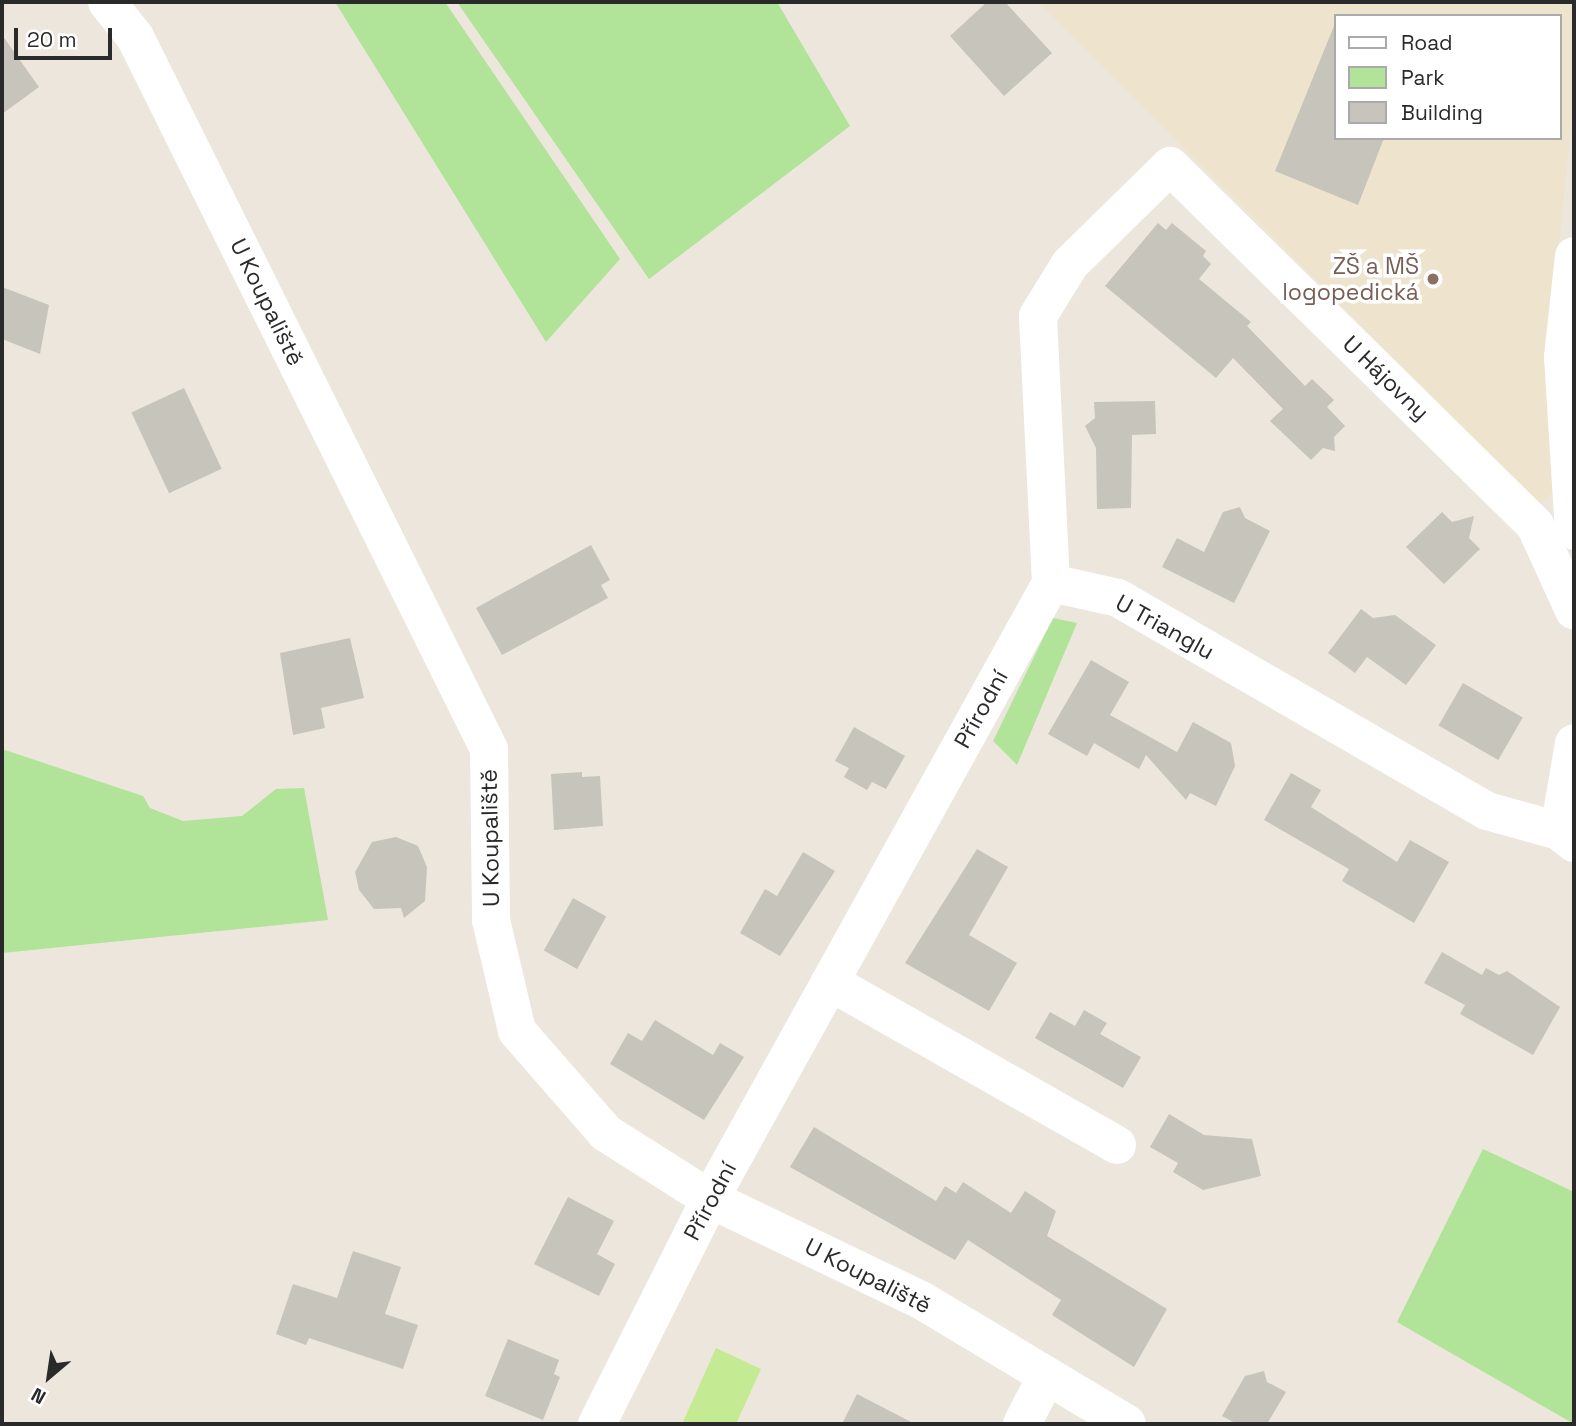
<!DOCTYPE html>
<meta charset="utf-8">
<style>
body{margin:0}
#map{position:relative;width:1576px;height:1426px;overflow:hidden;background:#ece6dc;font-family:"Space Grotesk",sans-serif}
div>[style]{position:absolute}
.education>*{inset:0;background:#eee3cc}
.green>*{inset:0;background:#b1e399}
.pitch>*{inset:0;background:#c5ea94}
.building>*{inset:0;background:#c7c4bb;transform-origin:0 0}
.minor>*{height:38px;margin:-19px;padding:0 19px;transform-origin:19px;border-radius:19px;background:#fff}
.dots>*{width:19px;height:19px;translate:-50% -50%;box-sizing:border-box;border:4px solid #fff;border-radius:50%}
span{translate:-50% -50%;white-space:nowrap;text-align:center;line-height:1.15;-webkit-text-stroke:7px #fff;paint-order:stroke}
.education-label{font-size:23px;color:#785e54}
.right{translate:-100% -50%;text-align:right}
.street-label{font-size:23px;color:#2a2a2a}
.frame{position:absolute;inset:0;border:4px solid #2a2a2a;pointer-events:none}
.legend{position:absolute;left:1334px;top:14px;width:228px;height:126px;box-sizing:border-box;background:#fff;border:2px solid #aaa;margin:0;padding:9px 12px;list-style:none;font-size:21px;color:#2a2a2a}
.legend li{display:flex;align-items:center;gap:14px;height:35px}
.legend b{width:35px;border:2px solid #aaa}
.north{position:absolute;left:14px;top:1342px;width:70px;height:70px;-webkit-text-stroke:5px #fff;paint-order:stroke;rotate:209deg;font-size:19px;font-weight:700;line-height:28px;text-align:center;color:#2a2a2a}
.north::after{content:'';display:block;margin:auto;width:24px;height:32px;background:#2a2a2a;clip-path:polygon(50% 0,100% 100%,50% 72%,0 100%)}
.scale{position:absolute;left:14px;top:28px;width:98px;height:32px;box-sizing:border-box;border:4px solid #2a2a2a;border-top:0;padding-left:9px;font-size:21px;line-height:24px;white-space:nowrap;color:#2a2a2a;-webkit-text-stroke:5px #fff;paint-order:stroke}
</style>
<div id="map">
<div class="education">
<div style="clip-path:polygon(evenodd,1038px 2px,1574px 2px,1574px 96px,1550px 336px,1557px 489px,1540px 504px,1038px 2px,1336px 16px,1560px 16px,1560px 138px,1336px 138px,1336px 16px)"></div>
</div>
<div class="green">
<div style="clip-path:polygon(335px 2px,445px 2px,620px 259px,546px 342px)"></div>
<div style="clip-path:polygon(457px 2px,777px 2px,850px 126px,649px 279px)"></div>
<div style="clip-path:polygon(1053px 618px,1077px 623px,1017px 765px,993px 741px)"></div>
<div style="clip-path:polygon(2px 749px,143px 796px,150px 808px,183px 821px,242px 816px,276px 789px,304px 788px,328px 920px,2px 953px)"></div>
<div style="clip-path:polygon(1483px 1149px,1574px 1192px,1574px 1424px,1397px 1322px)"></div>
</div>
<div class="pitch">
<div style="clip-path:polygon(716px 1348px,761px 1369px,736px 1424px,682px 1424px)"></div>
</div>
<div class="building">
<div style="clip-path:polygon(987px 2px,1005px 2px,1052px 53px,1004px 96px,950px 36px)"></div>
<div style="clip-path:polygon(1336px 21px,1336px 138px,1384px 138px,1358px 205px,1275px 171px)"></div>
<div style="clip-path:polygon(2px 35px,39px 87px,2px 114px)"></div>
<div style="clip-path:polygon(1158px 223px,1166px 230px,1172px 223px,1206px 251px,1203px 256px,1211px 264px,1199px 279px,1251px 322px,1247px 326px,1305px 386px,1312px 379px,1334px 400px,1327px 407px,1345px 426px,1334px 437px,1335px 451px,1323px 448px,1311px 460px,1270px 421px,1283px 409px,1233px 358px,1216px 378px,1105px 286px)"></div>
<div style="clip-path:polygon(2px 287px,49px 305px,40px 354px,2px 339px)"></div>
<div style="left:184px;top:388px;width:89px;height:58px;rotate:65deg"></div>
<div style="clip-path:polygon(1155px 401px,1156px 434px,1132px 435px,1131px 508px,1097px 509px,1096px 448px,1085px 426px,1095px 418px,1094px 402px)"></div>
<div style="clip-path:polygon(1240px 507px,1245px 518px,1270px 531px,1234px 603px,1162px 567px,1177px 538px,1204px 552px,1223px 512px)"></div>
<div style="clip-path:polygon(1442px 512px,1452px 522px,1474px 516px,1469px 538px,1480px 549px,1444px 584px,1406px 547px)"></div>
<div style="clip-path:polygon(591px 545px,610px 580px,601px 585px,608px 598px,502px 655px,476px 608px)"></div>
<div style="clip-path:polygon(1361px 609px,1373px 618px,1395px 615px,1436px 645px,1406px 685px,1367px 657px,1355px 673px,1328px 653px)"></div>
<div style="clip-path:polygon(350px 638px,364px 698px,321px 708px,325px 728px,293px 735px,280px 653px)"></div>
<div style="clip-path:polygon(1091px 660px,1129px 682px,1110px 715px,1177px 752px,1193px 722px,1231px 743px,1235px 766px,1216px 806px,1190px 793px,1186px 800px,1146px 755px,1139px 769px,1094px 743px,1087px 756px,1048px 734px)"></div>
<div style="left:1463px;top:683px;width:69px;height:49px;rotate:30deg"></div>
<div style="clip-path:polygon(854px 727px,905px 756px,886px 789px,872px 782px,867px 790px,844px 777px,849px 768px,835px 761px)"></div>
<div style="clip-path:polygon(582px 772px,582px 777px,600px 776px,603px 826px,554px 830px,551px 774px)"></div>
<div style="clip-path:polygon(1291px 773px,1321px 790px,1311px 807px,1397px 862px,1410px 840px,1449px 862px,1414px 923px,1342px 881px,1349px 869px,1264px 820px)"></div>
<div style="clip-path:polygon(396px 837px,418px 846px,427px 867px,425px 901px,404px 918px,401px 908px,374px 909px,359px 890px,355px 872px,372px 842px)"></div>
<div style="clip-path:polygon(977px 849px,1008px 867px,969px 935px,1017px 963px,989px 1011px,905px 963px)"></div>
<div style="clip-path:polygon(803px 852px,835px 871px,780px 956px,740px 933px,765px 889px,777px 896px)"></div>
<div style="left:573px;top:898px;width:38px;height:60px;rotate:29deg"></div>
<div style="clip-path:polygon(1442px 952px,1482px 975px,1486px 968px,1499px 975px,1507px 971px,1560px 1007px,1533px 1055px,1460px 1014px,1465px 1005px,1424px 983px)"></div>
<div style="clip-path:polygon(1084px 1010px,1107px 1023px,1100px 1034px,1141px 1057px,1123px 1088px,1035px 1038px,1050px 1012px,1075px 1026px)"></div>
<div style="clip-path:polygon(655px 1020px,713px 1055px,720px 1043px,744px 1057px,704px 1120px,610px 1064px,628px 1033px,642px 1041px)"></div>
<div style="clip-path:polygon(1169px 1114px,1204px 1135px,1252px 1139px,1261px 1176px,1203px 1190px,1173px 1172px,1178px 1163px,1150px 1147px)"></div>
<div style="clip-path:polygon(814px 1127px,936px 1201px,945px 1186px,956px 1193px,963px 1182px,1011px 1213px,1025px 1191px,1056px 1211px,1047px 1236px,1167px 1309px,1134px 1367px,1052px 1315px,1061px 1300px,968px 1240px,955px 1260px,790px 1167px)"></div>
<div style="clip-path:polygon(568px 1197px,614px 1221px,597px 1254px,615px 1264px,599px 1296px,534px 1264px)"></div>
<div style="clip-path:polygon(353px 1251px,401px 1267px,385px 1314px,418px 1325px,403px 1369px,309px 1338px,306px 1345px,276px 1334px,293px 1284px,337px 1298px)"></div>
<div style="clip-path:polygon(508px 1339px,559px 1360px,554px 1374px,560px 1377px,543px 1420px,485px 1396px)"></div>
<div style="clip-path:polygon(1264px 1371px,1267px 1382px,1286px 1392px,1267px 1424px,1237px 1424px,1222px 1416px,1245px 1376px)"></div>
<div style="clip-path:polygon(857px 1394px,915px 1424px,842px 1424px)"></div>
</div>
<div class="minor">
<div style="left:107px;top:2px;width:45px;rotate:51.3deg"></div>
<div style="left:135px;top:37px;width:795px;rotate:63.56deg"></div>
<div style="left:489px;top:749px;width:171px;rotate:89.3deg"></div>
<div style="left:491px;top:920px;width:114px;rotate:76.8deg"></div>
<div style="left:517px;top:1031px;width:135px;rotate:48.9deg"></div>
<div style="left:606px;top:1133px;width:123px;rotate:32.4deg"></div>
<div style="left:710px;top:1199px;width:234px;rotate:25.6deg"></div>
<div style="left:921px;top:1300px;width:240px;rotate:31deg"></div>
<div style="left:1574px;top:256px;width:102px;rotate:96.2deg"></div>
<div style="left:1563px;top:357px;width:174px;rotate:86.4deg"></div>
<div style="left:1051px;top:583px;width:267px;rotate:-92.8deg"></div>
<div style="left:1038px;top:316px;width:61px;rotate:-58.4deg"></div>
<div style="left:1070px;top:264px;width:140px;rotate:-44.4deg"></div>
<div style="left:1170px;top:166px;width:512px;rotate:44.53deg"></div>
<div style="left:1535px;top:525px;width:94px;rotate:65.4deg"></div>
<div style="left:1051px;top:583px;width:69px;rotate:12.6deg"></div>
<div style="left:1118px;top:598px;width:426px;rotate:30deg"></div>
<div style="left:1487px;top:811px;width:75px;rotate:15.5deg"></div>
<div style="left:1559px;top:831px;width:19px;rotate:39deg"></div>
<div style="left:1559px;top:831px;width:89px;rotate:-80.3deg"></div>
<div style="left:830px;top:982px;width:330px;rotate:29.6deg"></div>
<div style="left:597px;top:1424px;width:252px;rotate:-63.3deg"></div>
<div style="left:710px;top:1199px;width:704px;rotate:-61.03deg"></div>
<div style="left:1022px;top:1424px;width:51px;rotate:-62.9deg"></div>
</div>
<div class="dots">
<div style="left:1433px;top:279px;background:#8d6e63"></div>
</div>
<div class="education-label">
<span class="right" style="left:1419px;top:279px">ZŠ a MŠ<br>logopedická</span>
</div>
<div class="street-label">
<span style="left:267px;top:302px;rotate:64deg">U Koupaliště</span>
<span style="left:1386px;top:378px;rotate:44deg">U Hájovny</span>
<span style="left:1165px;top:627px;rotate:29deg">U Trianglu</span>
<span style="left:981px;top:709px;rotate:-61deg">Přírodní</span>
<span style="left:490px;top:838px;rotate:-91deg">U Koupaliště</span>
<span style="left:710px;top:1201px;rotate:-62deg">Přírodní</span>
<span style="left:868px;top:1276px;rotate:27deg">U Koupaliště</span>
</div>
<div class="frame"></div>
<ul class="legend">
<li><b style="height:9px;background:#fff"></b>Road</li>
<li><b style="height:19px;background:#b1e399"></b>Park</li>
<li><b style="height:19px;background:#c7c4bb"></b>Building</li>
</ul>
<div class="north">N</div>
<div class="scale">20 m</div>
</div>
